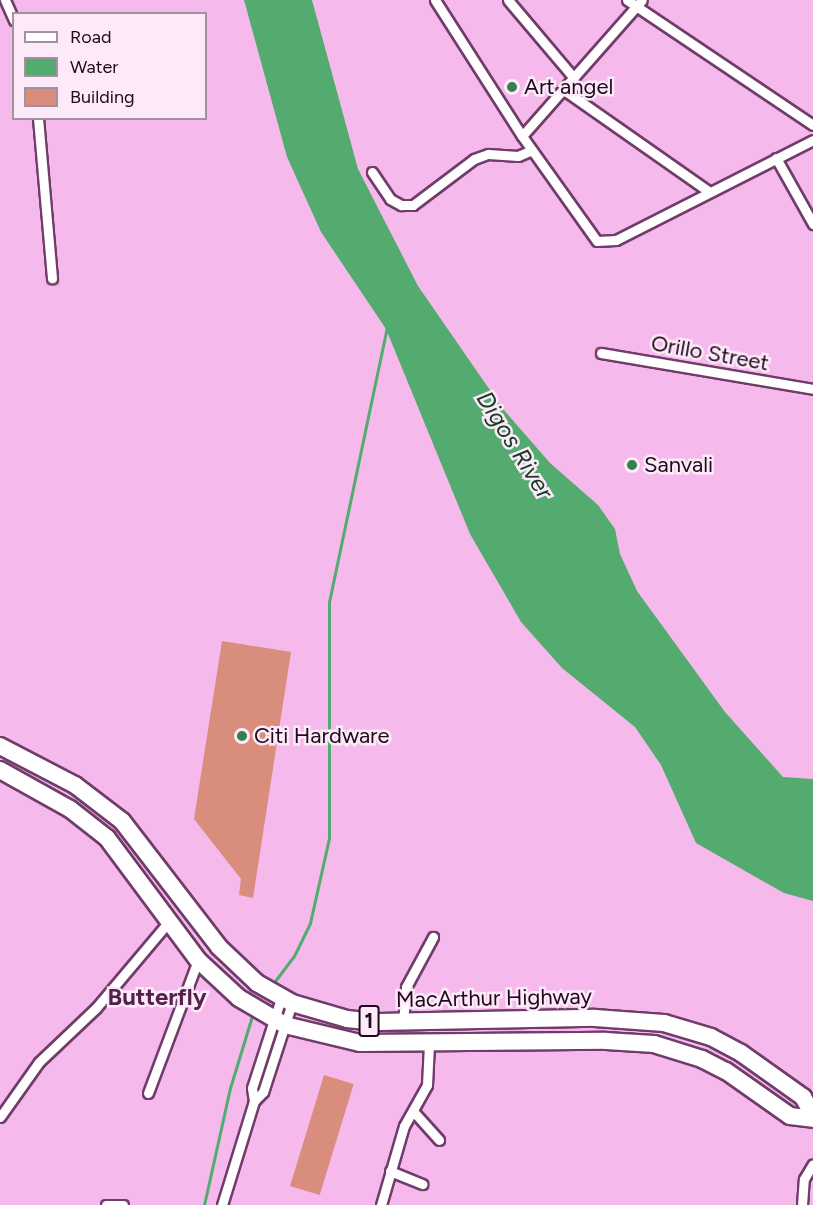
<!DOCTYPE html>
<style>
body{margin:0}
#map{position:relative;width:813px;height:1205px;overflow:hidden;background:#f6b9ec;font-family:Figtree,sans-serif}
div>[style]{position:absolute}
.water>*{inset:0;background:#53ab70}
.stream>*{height:3px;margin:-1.5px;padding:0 1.5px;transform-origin:1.5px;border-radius:1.5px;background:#53ab70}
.building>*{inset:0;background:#d98d7d;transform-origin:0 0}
.roads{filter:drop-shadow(2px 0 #703c69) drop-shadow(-2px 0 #703c69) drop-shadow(0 2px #703c69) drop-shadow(0 -2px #703c69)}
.minor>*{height:9px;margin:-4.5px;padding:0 4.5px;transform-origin:4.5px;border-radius:4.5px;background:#fff}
.trunk>*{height:16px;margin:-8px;padding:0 8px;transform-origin:8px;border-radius:8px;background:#fff}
.dots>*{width:16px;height:16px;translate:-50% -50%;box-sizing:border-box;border:3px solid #fdeaf9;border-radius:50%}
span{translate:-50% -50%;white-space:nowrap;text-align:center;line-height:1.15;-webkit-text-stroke:5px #fdeaf9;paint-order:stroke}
.shield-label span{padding:2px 4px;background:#fdeaf9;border:2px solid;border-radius:4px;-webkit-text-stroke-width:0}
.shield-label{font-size:21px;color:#1f091c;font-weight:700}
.poi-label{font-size:22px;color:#1f091c}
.left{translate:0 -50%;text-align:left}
.street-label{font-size:22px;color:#1f091c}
.water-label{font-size:24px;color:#153a21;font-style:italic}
.neighbourhood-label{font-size:24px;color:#53214d;font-weight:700}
.legend{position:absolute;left:12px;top:12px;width:195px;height:108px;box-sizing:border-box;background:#fdeaf9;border:2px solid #a490a1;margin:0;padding:8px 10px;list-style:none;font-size:18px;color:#1f091c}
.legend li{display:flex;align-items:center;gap:12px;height:30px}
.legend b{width:30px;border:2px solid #a490a1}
</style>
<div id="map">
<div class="water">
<div style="clip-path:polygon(244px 0,312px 0,358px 169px,418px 286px,503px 409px,550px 463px,598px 505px,615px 529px,620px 554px,637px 591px,725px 712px,783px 777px,813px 779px,813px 901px,784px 893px,696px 843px,661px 765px,635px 727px,562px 668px,521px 622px,470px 534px,386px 329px,321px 232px,287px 157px)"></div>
</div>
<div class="stream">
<div style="left:275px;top:981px;width:31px;rotate:-53deg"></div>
<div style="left:294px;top:956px;width:37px;rotate:-64deg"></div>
<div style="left:310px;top:923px;width:87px;rotate:-77.4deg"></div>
<div style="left:329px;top:838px;width:236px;rotate:-90deg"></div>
<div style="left:329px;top:602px;width:282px;rotate:-78.1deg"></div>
<div style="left:204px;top:1205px;width:120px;rotate:-77.5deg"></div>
<div style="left:230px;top:1088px;width:75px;rotate:-73deg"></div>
</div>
<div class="building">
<div style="clip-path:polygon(222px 641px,291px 652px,253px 898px,239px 895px,241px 879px,194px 819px)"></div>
<div style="left:324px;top:1075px;width:31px;height:116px;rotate:17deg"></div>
</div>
<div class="roads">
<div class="minor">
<div style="left:5px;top:0;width:22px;rotate:66deg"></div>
<div style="left:435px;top:0;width:161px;rotate:57.4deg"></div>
<div style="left:522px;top:136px;width:129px;rotate:54.5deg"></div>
<div style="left:597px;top:241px;width:19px;rotate:-3deg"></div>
<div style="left:616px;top:240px;width:221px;rotate:-26.9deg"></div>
<div style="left:508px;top:0;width:102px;rotate:49.8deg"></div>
<div style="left:627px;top:0;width:224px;rotate:33.9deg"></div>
<div style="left:564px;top:90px;width:176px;rotate:35deg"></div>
<div style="left:38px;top:118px;width:161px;rotate:85deg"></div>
<div style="left:522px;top:136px;width:181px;rotate:-48.6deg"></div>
<div style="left:776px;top:158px;width:76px;rotate:60.7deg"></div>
<div style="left:372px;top:172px;width:32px;rotate:56deg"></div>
<div style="left:390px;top:199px;width:13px;rotate:29deg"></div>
<div style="left:401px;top:205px;width:12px"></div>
<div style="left:413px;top:205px;width:76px;rotate:-37deg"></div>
<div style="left:474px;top:159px;width:15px;rotate:-20deg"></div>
<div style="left:488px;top:154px;width:30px;rotate:4deg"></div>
<div style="left:518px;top:156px;width:15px;rotate:-23deg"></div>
<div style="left:601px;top:353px;width:215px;rotate:9.6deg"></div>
<div style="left:403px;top:1022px;width:35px;rotate:-85deg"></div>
<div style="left:406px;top:987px;width:57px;rotate:-61.6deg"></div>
<div style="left:148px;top:1093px;width:142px;rotate:-69.4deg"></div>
<div style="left:254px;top:1101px;width:13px;rotate:-99deg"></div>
<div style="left:252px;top:1088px;width:95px;rotate:-72.1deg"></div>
<div style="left:413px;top:1111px;width:39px;rotate:48deg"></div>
<div style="left:0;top:1117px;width:67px;rotate:-54.7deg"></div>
<div style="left:39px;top:1062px;width:79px;rotate:-43.5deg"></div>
<div style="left:96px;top:1008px;width:115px;rotate:-49.9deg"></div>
<div style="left:390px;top:1171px;width:35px;rotate:22deg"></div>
<div style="left:106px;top:1205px;width:17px"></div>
<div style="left:222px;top:1205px;width:109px;rotate:-72.9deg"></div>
<div style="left:254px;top:1101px;width:13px;rotate:-45deg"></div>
<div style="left:263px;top:1092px;width:94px;rotate:-72deg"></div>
<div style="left:381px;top:1205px;width:82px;rotate:-73.8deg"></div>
<div style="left:404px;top:1126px;width:47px;rotate:-60.7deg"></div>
<div style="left:427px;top:1085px;width:41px;rotate:-87.2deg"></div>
<div style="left:802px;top:1205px;width:26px;rotate:-86deg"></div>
<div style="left:804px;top:1179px;width:17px;rotate:-59deg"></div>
</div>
<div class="trunk">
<div style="left:0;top:746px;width:85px;rotate:27.5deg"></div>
<div style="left:75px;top:785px;width:59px;rotate:37.5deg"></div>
<div style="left:122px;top:821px;width:159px;rotate:52.4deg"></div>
<div style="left:219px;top:947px;width:52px;rotate:43.5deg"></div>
<div style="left:257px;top:983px;width:40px;rotate:29.7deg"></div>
<div style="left:292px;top:1003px;width:57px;rotate:16.2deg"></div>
<div style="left:347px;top:1019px;width:31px;rotate:6deg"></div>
<div style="left:378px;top:1022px;width:217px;rotate:-1.1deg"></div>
<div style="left:595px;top:1018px;width:69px;rotate:4.1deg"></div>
<div style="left:664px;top:1023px;width:49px;rotate:16.6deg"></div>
<div style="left:711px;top:1037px;width:34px;rotate:28deg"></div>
<div style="left:741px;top:1053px;width:76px;rotate:35.4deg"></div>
<div style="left:803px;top:1097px;width:21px;rotate:61deg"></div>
<div style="left:0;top:770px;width:80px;rotate:29.1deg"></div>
<div style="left:70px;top:809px;width:47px;rotate:38.1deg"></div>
<div style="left:107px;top:838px;width:152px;rotate:53.3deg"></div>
<div style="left:198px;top:960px;width:56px;rotate:42.8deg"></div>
<div style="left:239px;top:998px;width:53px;rotate:30.4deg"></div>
<div style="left:285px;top:1025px;width:77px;rotate:13.5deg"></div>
<div style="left:360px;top:1043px;width:246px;rotate:-0.5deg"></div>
<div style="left:606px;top:1041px;width:48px;rotate:3.6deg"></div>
<div style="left:654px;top:1044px;width:50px;rotate:17.4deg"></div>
<div style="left:702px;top:1059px;width:27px;rotate:27deg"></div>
<div style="left:726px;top:1071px;width:78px;rotate:35.1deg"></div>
<div style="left:790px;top:1116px;width:23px;rotate:7deg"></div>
</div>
</div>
<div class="dots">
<div style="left:512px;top:87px;background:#35804f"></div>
<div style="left:632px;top:465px;background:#35804f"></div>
<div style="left:242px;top:736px;background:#35804f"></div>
</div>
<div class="shield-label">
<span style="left:369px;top:1021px">1</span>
</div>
<div class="poi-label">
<span class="left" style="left:524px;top:87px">Art angel</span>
<span class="left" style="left:644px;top:465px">Sanvali</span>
<span class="left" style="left:254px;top:736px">Citi Hardware</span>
</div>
<div class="street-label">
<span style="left:710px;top:353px;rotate:10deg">Orillo Street</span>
<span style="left:494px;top:998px;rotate:-1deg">MacArthur Highway</span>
</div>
<div class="water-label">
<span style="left:515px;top:445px;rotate:58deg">Digos River</span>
</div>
<div class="neighbourhood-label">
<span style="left:157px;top:997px">Butterfly</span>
</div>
<ul class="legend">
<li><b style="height:8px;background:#fff"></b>Road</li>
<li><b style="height:16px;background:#53ab70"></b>Water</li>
<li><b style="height:16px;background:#d98d7d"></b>Building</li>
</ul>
</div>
